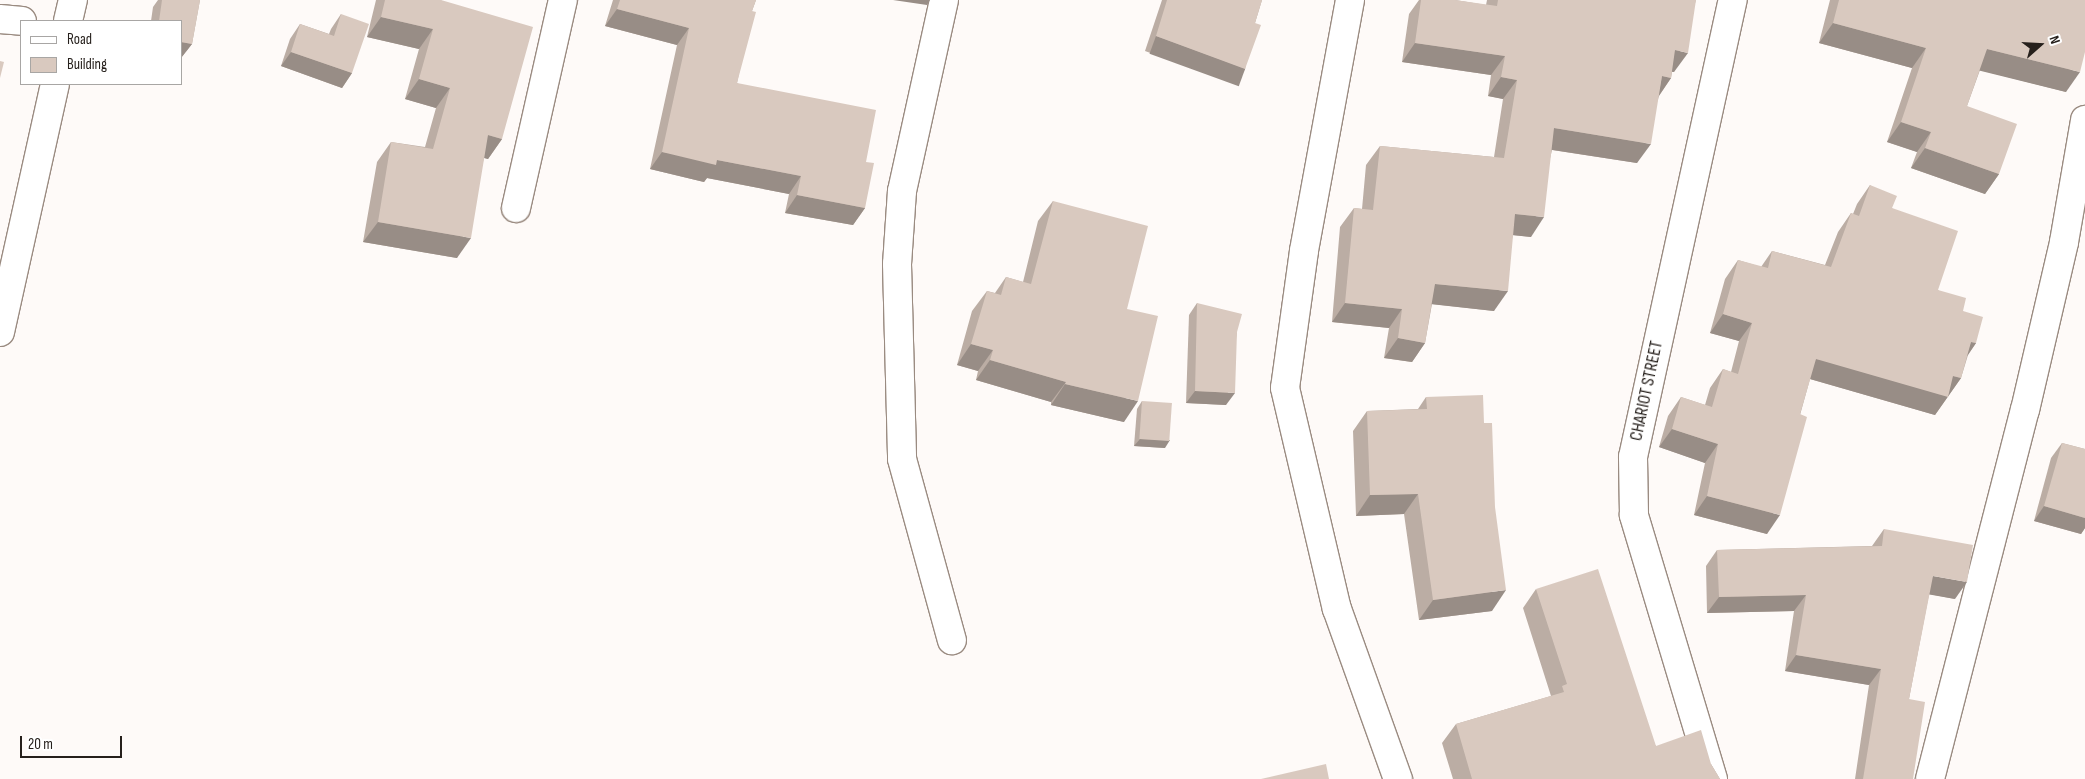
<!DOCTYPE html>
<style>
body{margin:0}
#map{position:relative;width:2085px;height:779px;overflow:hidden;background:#fefaf8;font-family:"Sofia Sans Condensed",sans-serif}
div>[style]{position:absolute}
.roads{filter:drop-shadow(1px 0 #9a8b81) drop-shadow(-1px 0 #9a8b81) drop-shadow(0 1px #9a8b81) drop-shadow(0 -1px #9a8b81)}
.minor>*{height:28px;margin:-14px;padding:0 14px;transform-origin:14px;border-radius:14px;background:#fff}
.wall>*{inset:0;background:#bbada4}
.shaded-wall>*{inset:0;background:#988d86;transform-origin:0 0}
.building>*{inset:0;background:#d9c9bf;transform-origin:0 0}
span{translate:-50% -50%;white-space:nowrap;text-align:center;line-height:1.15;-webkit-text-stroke:4.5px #fff;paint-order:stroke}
.street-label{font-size:18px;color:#26201c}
.legend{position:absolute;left:20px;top:20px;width:162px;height:65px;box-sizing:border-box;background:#fff;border:1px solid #a8a6a4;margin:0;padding:6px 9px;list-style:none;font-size:15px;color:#26201c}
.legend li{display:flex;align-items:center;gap:10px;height:25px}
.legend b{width:25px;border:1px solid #a8a6a4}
.north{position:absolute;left:2015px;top:20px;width:50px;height:50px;-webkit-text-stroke:4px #fff;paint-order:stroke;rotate:71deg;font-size:14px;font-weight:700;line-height:20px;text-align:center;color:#26201c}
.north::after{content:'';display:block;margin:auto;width:18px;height:22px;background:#26201c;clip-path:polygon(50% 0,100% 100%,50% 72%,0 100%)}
.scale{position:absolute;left:20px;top:736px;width:102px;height:22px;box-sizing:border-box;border:2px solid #26201c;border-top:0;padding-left:6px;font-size:15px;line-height:18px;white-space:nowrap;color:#26201c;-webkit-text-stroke:4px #fff;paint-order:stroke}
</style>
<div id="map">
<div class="roads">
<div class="minor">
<div style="left:944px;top:0;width:196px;rotate:102.4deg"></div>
<div style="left:902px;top:191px;width:73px;rotate:93.9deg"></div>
<div style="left:897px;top:264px;width:195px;rotate:88.5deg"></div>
<div style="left:902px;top:459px;width:188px;rotate:74.6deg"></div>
<div style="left:1350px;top:0;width:255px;rotate:100.4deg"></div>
<div style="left:1304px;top:251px;width:138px;rotate:97.9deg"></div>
<div style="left:1285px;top:388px;width:227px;rotate:76.8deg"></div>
<div style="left:1337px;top:609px;width:181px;rotate:70.3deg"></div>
<div style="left:0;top:19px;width:22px;rotate:5deg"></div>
<div style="left:68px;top:21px;width:22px;rotate:-77deg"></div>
<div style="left:516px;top:208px;width:213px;rotate:-77.3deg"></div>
<div style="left:0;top:332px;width:254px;rotate:-77.5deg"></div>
<div style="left:1713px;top:779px;width:276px;rotate:-106.7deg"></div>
<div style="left:1634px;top:515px;width:58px;rotate:-91deg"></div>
<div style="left:1633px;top:457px;width:468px;rotate:-77.7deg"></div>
<div style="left:1930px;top:779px;width:381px;rotate:-75.6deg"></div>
<div style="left:2025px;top:410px;width:172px;rotate:-76.9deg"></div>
<div style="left:2064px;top:242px;width:124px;rotate:-80.2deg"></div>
</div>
</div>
<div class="wall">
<div style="clip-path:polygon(158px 0,200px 0,192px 44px,181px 58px,181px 21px,151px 21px,153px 7px)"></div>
<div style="clip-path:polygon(376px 0,441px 0,502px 139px,488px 159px,484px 158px,457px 258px,363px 242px,377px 162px,391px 142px,425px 147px,436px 108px,405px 99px,419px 49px,367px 37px)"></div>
<div style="clip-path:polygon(613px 0,756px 0,752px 11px,737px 83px,866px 162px,865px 208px,853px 225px,785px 213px,789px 194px,707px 178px,704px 182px,650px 169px,677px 45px,605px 26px)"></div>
<div style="clip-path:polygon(1162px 0,1262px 0,1255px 23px,1245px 69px,1235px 84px,1145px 51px)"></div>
<div style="clip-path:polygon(1419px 0,1455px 0,1486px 5px,1487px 0,1696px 0,1674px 72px,1672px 72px,1671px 78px,1659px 96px,1637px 163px,1552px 150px,1531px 237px,1513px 235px,1494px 311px,1432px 304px,1425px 343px,1412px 362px,1384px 358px,1389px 328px,1332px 322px,1340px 227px,1354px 208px,1362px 209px,1366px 165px,1380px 146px,1494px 157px,1503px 99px,1488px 96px,1491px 75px,1402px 62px,1409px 14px)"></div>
<div style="clip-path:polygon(1830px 0,2085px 0,2066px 92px,1980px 70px,1967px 106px,1999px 174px,1985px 194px,1911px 168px,1917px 152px,1887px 142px,1912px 68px,1819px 43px)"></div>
<div style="clip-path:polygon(341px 14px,352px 73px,342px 88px,281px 66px,290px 39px,300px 24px,329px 34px,331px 29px)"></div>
<div style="clip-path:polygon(1870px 185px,1892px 208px,1938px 290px,1963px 311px,1976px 343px,1968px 355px,1961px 378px,1935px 415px,1810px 379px,1767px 534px,1694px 515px,1705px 463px,1659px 447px,1668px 416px,1681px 397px,1705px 405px,1710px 388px,1723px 369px,1731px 372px,1739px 341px,1710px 333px,1725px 279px,1738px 260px,1761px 267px,1772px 251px,1825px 265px,1838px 232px,1851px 213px,1853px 214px,1857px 204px)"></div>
<div style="clip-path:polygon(1053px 201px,1127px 309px,1124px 422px,1051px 405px,1051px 402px,976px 380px,978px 371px,957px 365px,972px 311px,987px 291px,995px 293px,1006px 277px,1023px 282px,1038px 221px)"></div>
<div style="clip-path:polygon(1197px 303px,1237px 332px,1226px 405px,1186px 403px,1189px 315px)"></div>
<div style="clip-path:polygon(1426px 397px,1484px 423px,1492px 611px,1419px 620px,1404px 514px,1356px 516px,1353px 431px,1367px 411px,1418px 409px)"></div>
<div style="clip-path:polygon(1142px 401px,1165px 448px,1134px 446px,1137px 409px)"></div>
<div style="clip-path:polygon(2062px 443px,2085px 449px,2085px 528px,2081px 534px,2034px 521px,2051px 458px)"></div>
<div style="clip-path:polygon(1884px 529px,1955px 599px,1929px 594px,1909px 699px,1913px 779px,1855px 779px,1869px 685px,1785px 671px,1794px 611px,1707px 613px,1706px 566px,1717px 550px,1872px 546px)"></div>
<div style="clip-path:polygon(1536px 589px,1656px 746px,1711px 764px,1720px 779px,1453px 779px,1442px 743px,1456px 724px,1551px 696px,1523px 608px)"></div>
</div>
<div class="shaded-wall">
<div style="clip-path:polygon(893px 0,930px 0,927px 5px)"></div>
<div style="clip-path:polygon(617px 9px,689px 28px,677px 45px,605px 26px)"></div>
<div style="clip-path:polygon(381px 17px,433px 29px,419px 49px,367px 37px)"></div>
<div style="clip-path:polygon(1833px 23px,1926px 48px,1912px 68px,1819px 43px)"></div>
<div style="left:1156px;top:36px;width:95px;height:19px;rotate:20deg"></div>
<div style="clip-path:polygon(181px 42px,192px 44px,181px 58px)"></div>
<div style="clip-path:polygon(1415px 43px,1505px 56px,1491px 75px,1402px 62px)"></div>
<div style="clip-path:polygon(1987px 49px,2080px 72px,2066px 92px,1973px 69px)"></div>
<div style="clip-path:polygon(1675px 50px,1688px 53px,1674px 72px,1662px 70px)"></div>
<div style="clip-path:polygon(291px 52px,352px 73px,342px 88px,281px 66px)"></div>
<div style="clip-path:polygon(1662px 76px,1671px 78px,1658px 97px)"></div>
<div style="clip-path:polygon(1501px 77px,1517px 80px,1503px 99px,1488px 96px)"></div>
<div style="clip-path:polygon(419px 79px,450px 88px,436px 108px,405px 99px)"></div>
<div style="clip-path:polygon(1901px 122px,1931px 132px,1917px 152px,1887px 142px)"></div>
<div style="clip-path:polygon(1554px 128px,1651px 144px,1637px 163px,1540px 148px)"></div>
<div style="clip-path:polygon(488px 135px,502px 139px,488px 159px,474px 155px)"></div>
<div style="clip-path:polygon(1925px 148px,1999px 174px,1985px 194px,1911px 168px)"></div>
<div style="clip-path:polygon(662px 152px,717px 160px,801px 176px,789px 194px,707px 178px,704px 182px,650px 169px)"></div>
<div style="clip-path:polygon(797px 195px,865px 208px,853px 225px,785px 213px)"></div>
<div style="clip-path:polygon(1515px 214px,1544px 217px,1531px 237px,1502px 234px)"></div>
<div style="clip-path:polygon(378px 222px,471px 238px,457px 258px,363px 242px)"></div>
<div style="clip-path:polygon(1435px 284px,1508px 291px,1494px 311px,1421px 303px)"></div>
<div style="clip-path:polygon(1345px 303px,1402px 309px,1389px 328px,1332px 322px)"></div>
<div style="clip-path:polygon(1723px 314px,1752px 323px,1739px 341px,1710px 333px)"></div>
<div style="clip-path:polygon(1398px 338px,1425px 343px,1412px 362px,1384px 358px)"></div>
<div style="clip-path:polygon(1971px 342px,1976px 343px,1963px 362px)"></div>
<div style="clip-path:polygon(971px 344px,993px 350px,978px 371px,957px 365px)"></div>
<div style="clip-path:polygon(1816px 359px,1953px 376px,1961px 378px,1935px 415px,1803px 377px)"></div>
<div style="clip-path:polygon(990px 360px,1066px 382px,1051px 402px,976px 380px)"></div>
<div style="clip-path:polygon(1065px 384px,1138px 401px,1124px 422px,1051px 405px)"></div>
<div style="clip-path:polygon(1195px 391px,1235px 393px,1226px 405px,1186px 403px)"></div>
<div style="clip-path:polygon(1672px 429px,1718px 444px,1705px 463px,1659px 447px)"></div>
<div style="clip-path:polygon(1140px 439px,1170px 440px,1165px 448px,1134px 446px)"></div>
<div style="clip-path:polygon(1418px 494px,1404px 514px,1356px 516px,1370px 495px)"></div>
<div style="clip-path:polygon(1707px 496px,1780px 515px,1767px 534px,1694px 515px)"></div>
<div style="clip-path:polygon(2044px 506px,2085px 518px,2085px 528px,2081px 534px,2034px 521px)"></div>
<div style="clip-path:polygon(1933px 576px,1967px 582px,1955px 599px,1921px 593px)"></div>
<div style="clip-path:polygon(1506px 590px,1492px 611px,1419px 620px,1433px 600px)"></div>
<div style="clip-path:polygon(1806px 595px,1794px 611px,1707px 613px,1719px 597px)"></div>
<div style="clip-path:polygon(1796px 655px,1881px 669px,1869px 685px,1785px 671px)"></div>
</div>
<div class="building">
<div style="clip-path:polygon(162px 0,200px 0,192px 44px,181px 42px,181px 21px,159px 21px)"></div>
<div style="clip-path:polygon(385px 0,441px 0,533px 27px,502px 139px,488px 135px,471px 238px,378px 222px,391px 142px,433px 149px,450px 88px,419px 79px,433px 29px,381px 17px)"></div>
<div style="clip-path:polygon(620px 0,756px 0,752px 11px,756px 12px,737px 83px,876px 110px,866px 162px,874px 163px,865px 208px,797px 195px,801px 176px,717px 160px,716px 165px,662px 152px,689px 28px,617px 9px)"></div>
<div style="clip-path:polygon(1167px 0,1262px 0,1255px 23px,1261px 25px,1245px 69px,1156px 36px)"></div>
<div style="clip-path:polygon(1421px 0,1455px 0,1497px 6px,1498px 0,1696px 0,1688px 53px,1675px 50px,1671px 78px,1662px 76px,1651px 144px,1554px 128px,1544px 217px,1515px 214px,1508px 291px,1435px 284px,1425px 343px,1398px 338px,1402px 309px,1345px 303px,1354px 208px,1373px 210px,1380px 146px,1504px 158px,1517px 80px,1501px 77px,1505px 56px,1415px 43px)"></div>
<div style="clip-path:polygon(1839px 0,2085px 0,2085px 52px,2080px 72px,1987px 49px,1967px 106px,2017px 124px,1999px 174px,1925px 148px,1931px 132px,1901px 122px,1926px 48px,1833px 23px)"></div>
<div style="clip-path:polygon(341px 14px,369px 24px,352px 73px,291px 52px,300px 24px,334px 36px)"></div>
<div style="clip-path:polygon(0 61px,4px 62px,0 78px)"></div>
<div style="clip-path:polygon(1870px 185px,1897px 196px,1892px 208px,1958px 231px,1938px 290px,1966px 298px,1963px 311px,1983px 317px,1976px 343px,1971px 342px,1961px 378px,1953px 376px,1948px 397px,1816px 359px,1800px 414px,1807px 417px,1780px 515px,1707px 496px,1718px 444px,1672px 429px,1681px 397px,1712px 407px,1723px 369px,1738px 374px,1752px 323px,1723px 314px,1738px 260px,1768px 268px,1772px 251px,1831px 267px,1851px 213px,1859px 216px)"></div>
<div style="clip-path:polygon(1053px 201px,1148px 226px,1127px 309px,1158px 316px,1138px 401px,1065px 384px,1066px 382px,990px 360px,993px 350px,971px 344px,987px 291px,1001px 295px,1006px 277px,1031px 284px)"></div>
<div style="clip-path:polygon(1197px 303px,1242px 314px,1237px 332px,1235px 393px,1195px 391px)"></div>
<div style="clip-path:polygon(1483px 395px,1484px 423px,1492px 423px,1495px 507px,1506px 590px,1433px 600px,1418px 494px,1370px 495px,1367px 411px,1427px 409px,1426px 397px)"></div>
<div style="left:1142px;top:401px;width:30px;height:38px;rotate:4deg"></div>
<div style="clip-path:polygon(2062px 443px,2085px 449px,2085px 518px,2044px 506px)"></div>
<div style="clip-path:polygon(1884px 529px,1973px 545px,1967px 582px,1933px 576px,1909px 699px,1925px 702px,1913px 779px,1863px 779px,1881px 669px,1796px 655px,1806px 595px,1719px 597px,1717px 550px,1882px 546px)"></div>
<div style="clip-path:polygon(1598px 569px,1656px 746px,1701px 730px,1711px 764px,1720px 779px,1472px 779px,1456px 724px,1564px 692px,1562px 686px,1567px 684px,1536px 589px)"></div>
<div style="clip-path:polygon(1326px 764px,1329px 779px,1261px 779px)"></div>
</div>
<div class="street-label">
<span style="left:1647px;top:391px;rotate:-78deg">CHARIOT STREET</span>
</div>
<ul class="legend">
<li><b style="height:6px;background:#fff"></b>Road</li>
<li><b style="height:14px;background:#d9c9bf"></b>Building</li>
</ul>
<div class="north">N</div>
<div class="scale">20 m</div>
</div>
